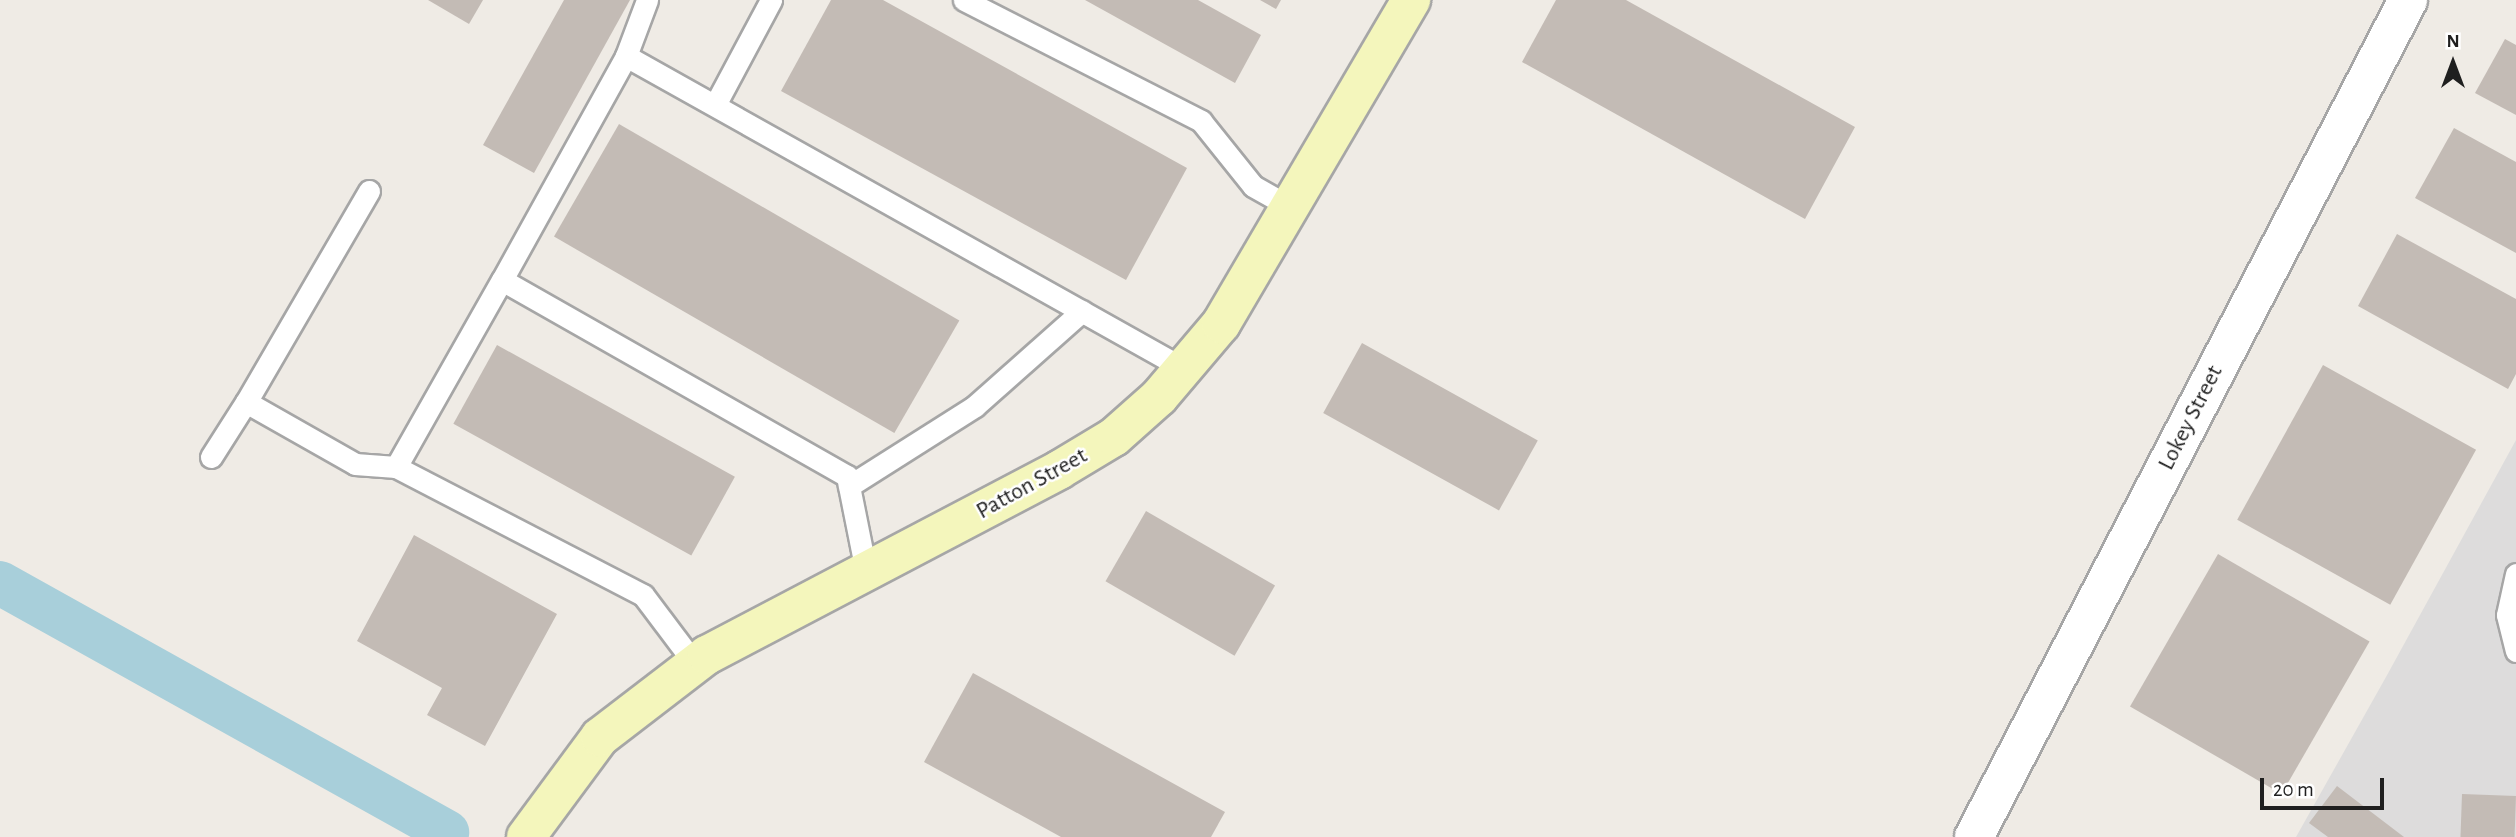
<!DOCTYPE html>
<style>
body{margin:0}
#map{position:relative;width:2516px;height:837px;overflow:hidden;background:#efebe5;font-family:"Alegreya Sans",sans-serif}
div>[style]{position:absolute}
.residential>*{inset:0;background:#dddcdc}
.canal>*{height:44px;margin:-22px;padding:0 22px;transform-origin:22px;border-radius:22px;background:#a8cfda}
.building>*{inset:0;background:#c3bbb5;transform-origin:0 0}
.roads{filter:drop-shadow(2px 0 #a6a6a6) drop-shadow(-2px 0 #a6a6a6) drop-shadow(0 2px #a6a6a6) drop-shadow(0 -2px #a6a6a6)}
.lane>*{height:21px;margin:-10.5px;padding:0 10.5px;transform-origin:10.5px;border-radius:10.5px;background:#fff}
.street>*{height:38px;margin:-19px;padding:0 19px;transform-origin:19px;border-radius:19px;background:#fff}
.secondary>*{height:38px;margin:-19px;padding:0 19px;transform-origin:19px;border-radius:19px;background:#f4f6bc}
span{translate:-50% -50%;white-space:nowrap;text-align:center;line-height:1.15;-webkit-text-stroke:5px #fff;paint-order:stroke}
.street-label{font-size:24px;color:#1f1f1f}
.north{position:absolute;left:2418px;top:28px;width:70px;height:70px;-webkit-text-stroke:5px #fff;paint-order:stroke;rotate:0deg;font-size:19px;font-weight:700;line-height:28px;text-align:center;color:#1f1f1f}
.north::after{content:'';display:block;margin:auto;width:24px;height:32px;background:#1f1f1f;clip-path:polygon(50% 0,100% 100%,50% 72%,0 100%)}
.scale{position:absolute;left:2260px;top:778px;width:124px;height:32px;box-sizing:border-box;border:4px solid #1f1f1f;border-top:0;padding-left:9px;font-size:21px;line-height:24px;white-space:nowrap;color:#1f1f1f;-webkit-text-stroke:5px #fff;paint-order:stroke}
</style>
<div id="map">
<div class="residential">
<div style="clip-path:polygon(2516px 440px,2516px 837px,2296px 837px,2386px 677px)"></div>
</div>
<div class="canal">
<div style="left:0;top:583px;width:512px;rotate:29.12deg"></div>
</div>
<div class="building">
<div style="clip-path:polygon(428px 0,483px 0,469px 24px)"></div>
<div style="clip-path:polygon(564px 0,630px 0,534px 173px,483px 145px)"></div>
<div style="clip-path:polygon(831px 0,883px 0,1187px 168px,1126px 280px,781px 91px)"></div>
<div style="clip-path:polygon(1085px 0,1198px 0,1261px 35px,1235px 83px)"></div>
<div style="clip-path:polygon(1260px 0,1281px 0,1276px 9px)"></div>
<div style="clip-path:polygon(1556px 0,1626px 0,1855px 127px,1805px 219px,1522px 62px)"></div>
<div style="clip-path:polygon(2505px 39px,2516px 45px,2516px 115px,2475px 93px)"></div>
<div style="left:619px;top:124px;width:393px;height:130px;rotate:30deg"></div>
<div style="clip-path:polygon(2454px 128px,2516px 162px,2516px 253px,2415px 198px)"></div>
<div style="clip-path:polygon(2397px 234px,2516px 299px,2516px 374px,2508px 389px,2358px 306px)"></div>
<div style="left:1362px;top:343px;width:201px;height:80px;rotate:29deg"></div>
<div style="left:497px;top:345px;width:272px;height:90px;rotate:29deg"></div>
<div style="left:2323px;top:365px;width:175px;height:177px;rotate:29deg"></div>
<div style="left:1146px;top:511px;width:149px;height:81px;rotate:30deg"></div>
<div style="clip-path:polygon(414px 535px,557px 614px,485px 746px,427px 715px,442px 688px,357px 641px)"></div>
<div style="left:2218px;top:554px;width:175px;height:176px;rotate:30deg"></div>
<div style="clip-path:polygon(973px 673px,1225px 812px,1211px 837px,1061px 837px,924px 762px)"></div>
<div style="clip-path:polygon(2337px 786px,2404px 837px,2328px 837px,2309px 823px)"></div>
<div style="left:2462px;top:794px;width:54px;height:43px;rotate:2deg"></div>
</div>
<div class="roads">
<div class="lane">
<div style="left:964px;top:0;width:266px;rotate:27deg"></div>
<div style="left:1201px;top:121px;width:83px;rotate:51.3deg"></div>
<div style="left:1253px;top:186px;width:45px;rotate:29.4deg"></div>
<div style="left:626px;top:56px;width:60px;rotate:-69.4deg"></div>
<div style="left:715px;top:105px;width:119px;rotate:-61.9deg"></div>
<div style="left:369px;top:191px;width:244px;rotate:120.2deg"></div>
<div style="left:246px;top:402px;width:125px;rotate:29.6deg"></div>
<div style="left:355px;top:464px;width:41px;rotate:4.2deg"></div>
<div style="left:502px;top:280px;width:256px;rotate:-61deg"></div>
<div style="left:626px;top:56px;width:638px;rotate:29.26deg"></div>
<div style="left:211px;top:457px;width:65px;rotate:-57.5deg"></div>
<div style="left:849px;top:486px;width:149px;rotate:-32.4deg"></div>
<div style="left:975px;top:406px;width:143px;rotate:-41.6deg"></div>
<div style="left:2516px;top:574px;width:42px;rotate:102.4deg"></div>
<div style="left:2507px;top:615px;width:37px;rotate:76deg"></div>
<div style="left:695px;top:664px;width:86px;rotate:-127deg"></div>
<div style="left:643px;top:595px;width:278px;rotate:-152.6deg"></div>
<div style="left:396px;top:467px;width:215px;rotate:-60.5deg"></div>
<div style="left:502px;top:280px;width:397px;rotate:29.6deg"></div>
<div style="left:847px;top:476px;width:97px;rotate:78.7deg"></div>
</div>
<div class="street">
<div style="left:1974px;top:837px;width:943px;rotate:-62.59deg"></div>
</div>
<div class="secondary">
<div style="left:526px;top:837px;width:124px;rotate:-53.5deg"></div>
<div style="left:600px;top:737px;width:135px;rotate:-37.5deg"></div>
<div style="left:707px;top:655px;width:398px;rotate:-27.7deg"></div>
<div style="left:1059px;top:470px;width:64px;rotate:-31deg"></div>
<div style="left:1114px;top:437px;width:60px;rotate:-41.6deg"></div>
<div style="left:1159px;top:397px;width:96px;rotate:-49.7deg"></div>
<div style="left:1221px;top:324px;width:376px;rotate:-59.6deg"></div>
</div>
</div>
<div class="street-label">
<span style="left:2191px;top:418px;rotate:-63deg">Lokey Street</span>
<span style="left:1032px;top:484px;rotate:-29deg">Patton Street</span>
</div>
<div class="north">N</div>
<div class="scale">20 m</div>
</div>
